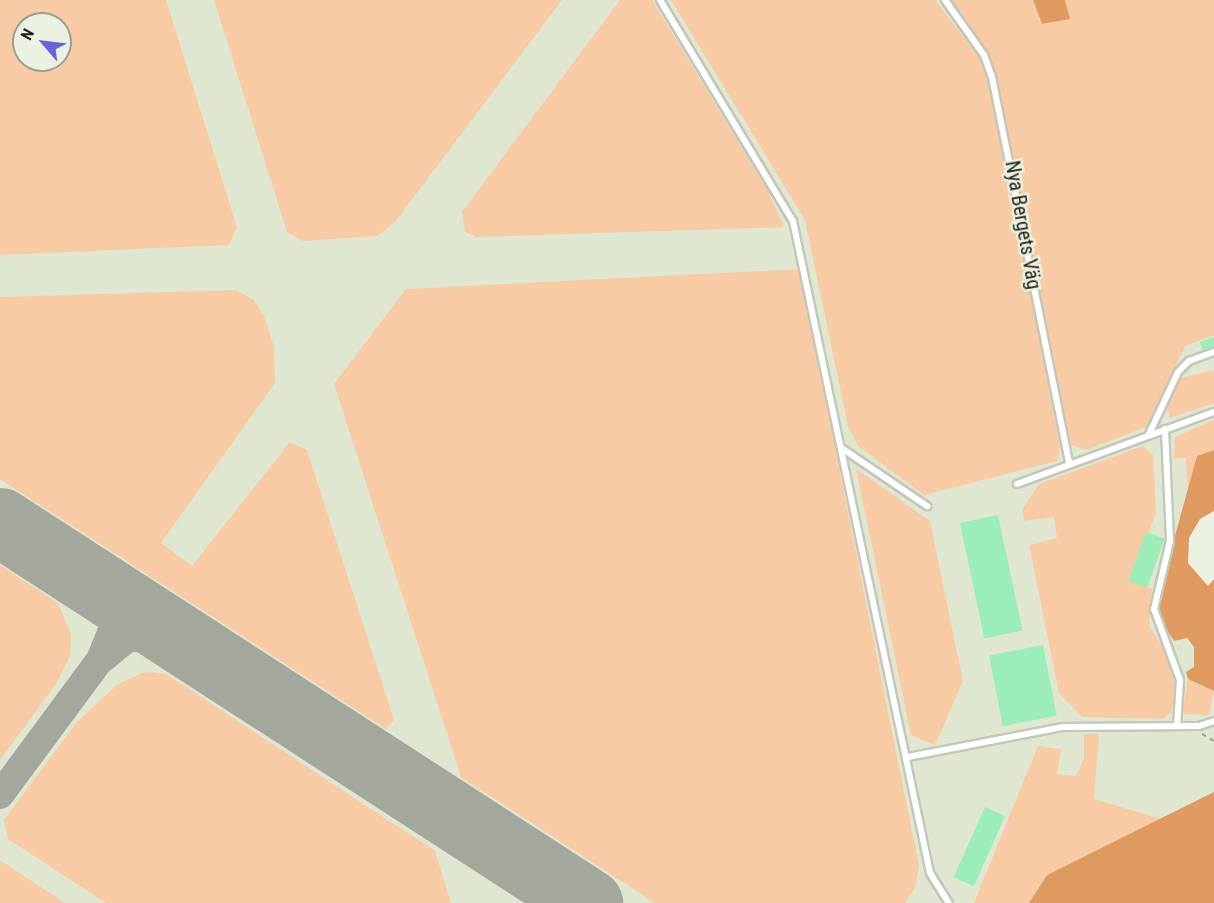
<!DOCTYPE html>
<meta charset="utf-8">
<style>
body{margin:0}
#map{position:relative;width:1214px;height:903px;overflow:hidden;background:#ecf2e2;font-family:"Roboto Condensed",sans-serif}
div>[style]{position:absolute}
.built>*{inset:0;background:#dfe7d0}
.green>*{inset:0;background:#f9cba5}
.forest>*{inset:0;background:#df9b5f}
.taxiway>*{height:28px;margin:-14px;padding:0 14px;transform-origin:14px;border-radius:14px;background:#a4a89c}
.runway>*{height:69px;margin:-34.5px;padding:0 34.5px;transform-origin:34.5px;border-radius:34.5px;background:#a4a89c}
.building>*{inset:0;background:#9beeb7;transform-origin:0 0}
.path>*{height:1.5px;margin-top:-0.75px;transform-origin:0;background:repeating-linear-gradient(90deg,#999e92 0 4.5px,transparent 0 9px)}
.roads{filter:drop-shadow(2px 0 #c3c8b9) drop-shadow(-2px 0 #c3c8b9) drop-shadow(0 2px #c3c8b9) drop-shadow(0 -2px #c3c8b9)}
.service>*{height:6px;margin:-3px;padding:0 3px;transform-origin:3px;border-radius:3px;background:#fff}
span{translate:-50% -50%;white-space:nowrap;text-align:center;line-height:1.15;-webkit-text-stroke:5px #ecf2e2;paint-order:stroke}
.street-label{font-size:20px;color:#20221c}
.north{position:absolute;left:12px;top:12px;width:60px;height:60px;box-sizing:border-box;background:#ecf2e2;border:2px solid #9a9f93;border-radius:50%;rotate:298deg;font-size:16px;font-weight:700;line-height:24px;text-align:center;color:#20221c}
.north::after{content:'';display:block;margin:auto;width:21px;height:27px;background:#6564dd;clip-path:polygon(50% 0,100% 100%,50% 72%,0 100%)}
</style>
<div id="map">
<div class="built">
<div style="clip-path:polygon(evenodd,0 0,1214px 0,1214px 450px,1197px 457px,1188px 493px,1187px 638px,1194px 647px,1194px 667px,1188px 679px,1214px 690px,1214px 792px,1047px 875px,1029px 903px,0 903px,0 0,24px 24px,60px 24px,60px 60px,24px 60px,24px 24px)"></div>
</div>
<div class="green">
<div style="clip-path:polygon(evenodd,0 0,166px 0,237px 227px,229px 245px,0 255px,0 0,24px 24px,60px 24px,60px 60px,24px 60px,24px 24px)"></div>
<div style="clip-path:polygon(214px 0,562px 0,395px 222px,377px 236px,303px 241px,287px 232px)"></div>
<div style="clip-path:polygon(620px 0,652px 0,768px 191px,784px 227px,476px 237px,465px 232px,462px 212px)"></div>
<div style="clip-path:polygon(671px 0,935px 0,981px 60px,992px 94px,1060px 447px,1057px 461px,924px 495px,858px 446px,848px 426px,805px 220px)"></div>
<div style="clip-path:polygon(950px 0,1033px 0,1042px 24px,1069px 19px,1065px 0,1214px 0,1214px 335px,1185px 346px,1146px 427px,1086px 450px,1072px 445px,1065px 429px,995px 69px)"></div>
<div style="clip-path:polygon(799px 269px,919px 866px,915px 888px,905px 903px,655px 903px,461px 777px,334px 384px,406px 289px)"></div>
<div style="clip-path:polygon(236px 290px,254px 300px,264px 316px,274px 346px,275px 383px,161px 543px,192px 566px,290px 442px,307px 450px,394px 720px,386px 729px,0 479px,0 297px)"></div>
<div style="clip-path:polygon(1214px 370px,1214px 403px,1170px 418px,1166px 406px,1181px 378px)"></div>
<div style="clip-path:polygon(1214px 420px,1214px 450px,1197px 456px,1188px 493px,1186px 457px,1174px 459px,1175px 437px)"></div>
<div style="clip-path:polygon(1143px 446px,1153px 455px,1156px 513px,1131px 581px,1152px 589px,1149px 626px,1165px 651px,1177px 693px,1171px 712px,1163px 719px,1082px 717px,1059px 693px,1029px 545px,1057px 538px,1054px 517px,1024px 521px,1022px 510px,1039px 484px)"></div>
<div style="clip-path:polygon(856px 469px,930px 521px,963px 681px,935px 745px,911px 735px)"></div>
<div style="clip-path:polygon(0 565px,58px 603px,71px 634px,70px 656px,56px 684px,0 760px)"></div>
<div style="clip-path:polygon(144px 672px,166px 674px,435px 851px,451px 903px,106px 903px,8px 839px,4px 820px,76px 723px,117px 685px)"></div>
<div style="clip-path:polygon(1188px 679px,1214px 690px,1209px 715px,1182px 714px)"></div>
<div style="clip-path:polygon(1084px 734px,1099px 734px,1094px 799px,1161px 819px,1047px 875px,1029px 903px,974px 903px,1038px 746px,1061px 749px,1057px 774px,1076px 776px,1084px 759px)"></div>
<div style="clip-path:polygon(0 860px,65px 903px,0 903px)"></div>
</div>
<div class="forest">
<div style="clip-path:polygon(1033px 0,1065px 0,1070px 19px,1042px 24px)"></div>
<div style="clip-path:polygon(1214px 450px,1214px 511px,1200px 519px,1189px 538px,1188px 563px,1208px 586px,1214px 579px,1214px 691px,1188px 679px,1186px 672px,1194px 667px,1194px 647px,1187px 638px,1174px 641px,1159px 618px,1157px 601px,1197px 456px)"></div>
<div style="clip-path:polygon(1214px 792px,1214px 903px,1029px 903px,1047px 875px)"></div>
</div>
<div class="taxiway">
<div style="left:102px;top:659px;width:32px;rotate:-39deg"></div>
<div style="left:127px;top:639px;width:36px;rotate:-9deg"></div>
<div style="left:163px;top:633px;width:112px;rotate:30.7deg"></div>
<div style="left:0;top:795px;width:168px;rotate:-53.5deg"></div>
<div style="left:100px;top:660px;width:35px;rotate:-68deg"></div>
<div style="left:113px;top:627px;width:40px;rotate:-112deg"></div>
<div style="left:98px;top:590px;width:105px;rotate:-144.7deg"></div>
</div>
<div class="runway">
<div style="left:0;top:522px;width:701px;rotate:32.94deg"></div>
</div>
<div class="building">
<div style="clip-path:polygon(1214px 337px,1214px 347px,1203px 350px,1200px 342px)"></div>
<div style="left:998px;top:515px;width:118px;height:39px;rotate:78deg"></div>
<div style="left:1146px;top:532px;width:20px;height:52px;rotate:20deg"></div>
<div style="left:1043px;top:645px;width:72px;height:55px;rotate:79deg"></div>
<div style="left:985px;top:807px;width:22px;height:77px;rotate:24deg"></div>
</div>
<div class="path">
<div style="left:1202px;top:734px;width:14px;rotate:30deg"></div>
</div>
<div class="roads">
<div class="service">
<div style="left:660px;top:0;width:258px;rotate:59deg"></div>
<div style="left:793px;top:221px;width:666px;rotate:78.13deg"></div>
<div style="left:930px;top:873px;width:36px;rotate:58deg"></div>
<div style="left:945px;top:0;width:67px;rotate:54.7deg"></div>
<div style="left:984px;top:55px;width:23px;rotate:70deg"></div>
<div style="left:992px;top:77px;width:395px;rotate:78.7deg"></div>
<div style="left:1165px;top:429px;width:112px;rotate:87.4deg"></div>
<div style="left:1170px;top:541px;width:70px;rotate:103.2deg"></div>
<div style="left:1154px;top:609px;width:76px;rotate:69.9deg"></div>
<div style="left:1180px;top:680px;width:46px;rotate:93.7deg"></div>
<div style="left:1149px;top:434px;width:68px;rotate:-64.9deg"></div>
<div style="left:1178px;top:372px;width:16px;rotate:-45deg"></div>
<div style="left:1189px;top:361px;width:27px;rotate:-20deg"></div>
<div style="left:843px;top:449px;width:102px;rotate:34.2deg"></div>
<div style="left:1017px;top:484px;width:210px;rotate:-20.1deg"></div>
<div style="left:908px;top:757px;width:158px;rotate:-11deg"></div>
<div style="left:1063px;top:727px;width:136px;rotate:-0.4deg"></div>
<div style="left:1199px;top:726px;width:16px;rotate:-18deg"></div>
</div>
</div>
<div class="street-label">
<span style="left:1023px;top:225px;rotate:80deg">Nya Bergets Väg</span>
</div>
<div class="north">N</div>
</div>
